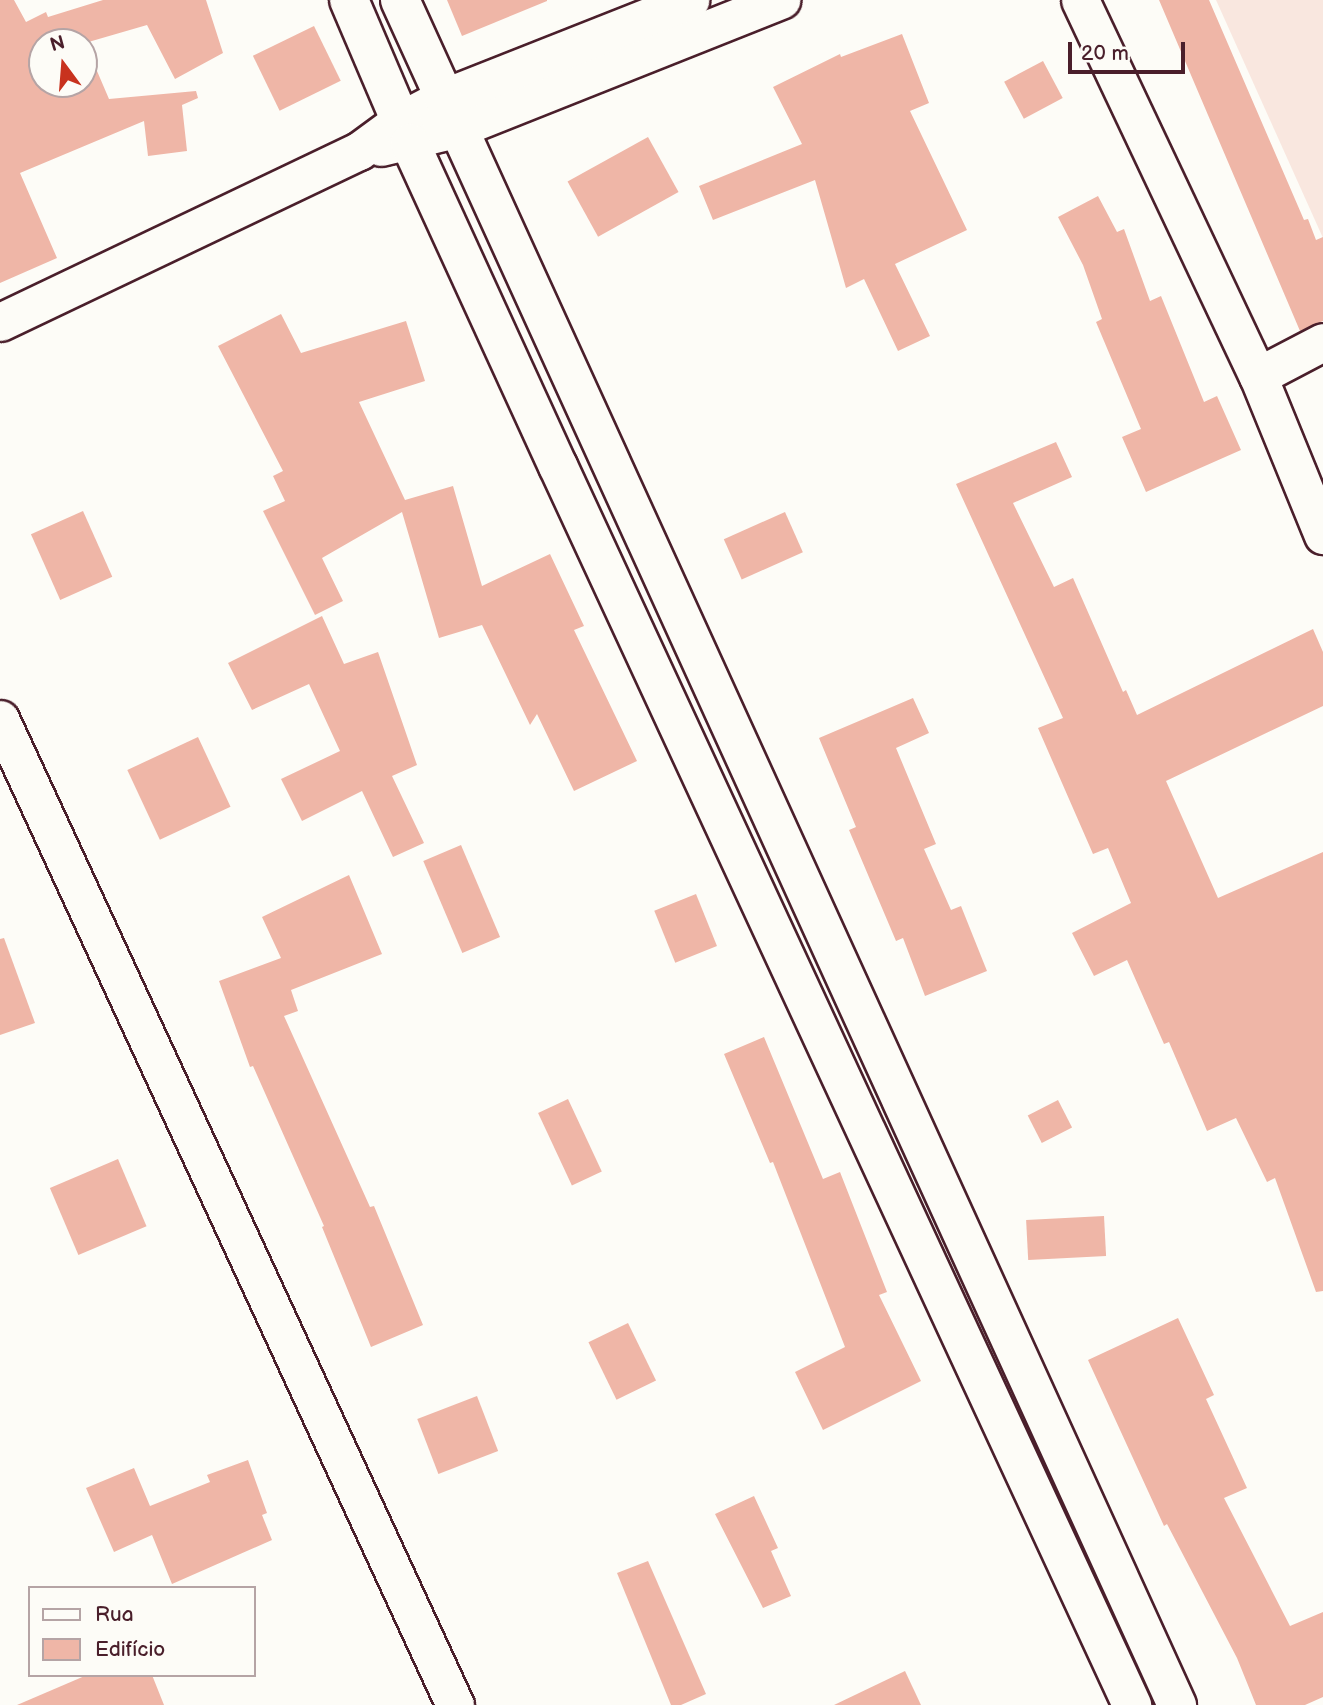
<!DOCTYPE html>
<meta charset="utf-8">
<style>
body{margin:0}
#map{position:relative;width:1323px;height:1705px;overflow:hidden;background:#fdfcf7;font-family:"Balsamiq Sans",sans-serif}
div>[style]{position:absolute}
.built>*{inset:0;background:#f9e7df}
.building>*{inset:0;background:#efb6a7;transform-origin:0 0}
.roads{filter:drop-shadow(2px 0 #4a1f2b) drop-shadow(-2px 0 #4a1f2b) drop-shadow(0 2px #4a1f2b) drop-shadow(0 -2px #4a1f2b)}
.street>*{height:37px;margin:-18.5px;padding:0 18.5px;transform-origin:18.5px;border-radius:18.5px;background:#fdfcf7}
.secondary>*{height:38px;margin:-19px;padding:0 19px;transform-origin:19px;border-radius:19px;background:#fdfcf7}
span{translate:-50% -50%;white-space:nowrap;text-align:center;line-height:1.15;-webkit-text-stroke:5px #fdfcf7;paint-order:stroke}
.legend{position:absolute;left:28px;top:1586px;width:228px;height:91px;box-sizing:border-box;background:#fdfcf7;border:2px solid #b5a4a5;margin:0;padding:9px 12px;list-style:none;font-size:21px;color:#4a1f2b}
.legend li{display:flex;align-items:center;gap:14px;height:35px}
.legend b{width:35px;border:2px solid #b5a4a5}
.north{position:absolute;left:28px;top:28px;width:70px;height:70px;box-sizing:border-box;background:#fdfcf7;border:2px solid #b5a4a5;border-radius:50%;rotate:344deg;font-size:19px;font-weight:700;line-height:28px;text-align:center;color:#4a1f2b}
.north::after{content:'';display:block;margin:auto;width:24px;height:32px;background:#c8321e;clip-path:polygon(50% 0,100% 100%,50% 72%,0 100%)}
.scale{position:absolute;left:1068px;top:42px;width:117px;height:32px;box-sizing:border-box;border:4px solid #4a1f2b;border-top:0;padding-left:9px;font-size:21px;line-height:24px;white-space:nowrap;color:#4a1f2b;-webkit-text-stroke:5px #fdfcf7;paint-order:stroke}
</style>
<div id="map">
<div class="built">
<div style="clip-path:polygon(1216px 0,1323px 0,1323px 238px)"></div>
</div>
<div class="building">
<div style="clip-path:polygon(evenodd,0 0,14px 0,26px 22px,46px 12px,48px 17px,103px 0,206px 0,223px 53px,175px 79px,147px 25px,85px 43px,109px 99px,196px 91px,198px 98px,182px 105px,187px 151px,148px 156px,144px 121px,20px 173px,57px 258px,0 283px,0 0,42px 42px,84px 42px,84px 84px,42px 84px,42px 42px)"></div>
<div style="clip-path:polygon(447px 0,547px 0,547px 1px,462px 36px)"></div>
<div style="clip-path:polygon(1159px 0,1209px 0,1304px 220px,1308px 219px,1316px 240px,1323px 237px,1323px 321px,1300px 331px)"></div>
<div style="left:314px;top:26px;width:61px;height:68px;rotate:64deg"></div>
<div style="clip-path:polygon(902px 34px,929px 103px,910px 111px,967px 230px,895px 264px,930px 336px,898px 351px,864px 279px,846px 288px,815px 180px,713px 220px,699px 186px,802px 144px,773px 87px,840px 54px,841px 57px)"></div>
<div style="left:1043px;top:61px;width:42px;height:44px;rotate:62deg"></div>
<div style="left:648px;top:137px;width:63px;height:92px;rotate:61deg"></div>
<div style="clip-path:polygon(1098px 196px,1117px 232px,1124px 229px,1150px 301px,1161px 296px,1204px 402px,1217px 396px,1241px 450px,1146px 492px,1122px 437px,1141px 429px,1096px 322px,1102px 319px,1083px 265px,1058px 217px)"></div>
<div style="clip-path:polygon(281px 314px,301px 353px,406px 321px,425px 381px,359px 402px,405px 500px,453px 486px,482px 586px,550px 554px,584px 626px,574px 630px,637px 761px,574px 791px,537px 714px,530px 725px,482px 625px,439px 638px,402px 512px,322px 558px,343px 601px,315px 615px,263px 511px,285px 501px,273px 476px,283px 471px,218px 346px)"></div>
<div style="clip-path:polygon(1056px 442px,1072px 477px,1013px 503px,1054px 587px,1073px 578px,1123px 692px,1126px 690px,1137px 715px,1313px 629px,1323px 652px,1323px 706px,1166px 781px,1218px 898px,1323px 852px,1323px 1291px,1316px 1292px,1275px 1178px,1267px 1182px,1236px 1118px,1207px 1131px,1169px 1042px,1164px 1044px,1127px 960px,1094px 976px,1072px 933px,1131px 903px,1108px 848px,1093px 854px,1038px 728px,1063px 718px,956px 484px)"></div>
<div style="left:83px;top:511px;width:72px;height:57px;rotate:66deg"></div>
<div style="left:785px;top:512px;width:44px;height:67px;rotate:66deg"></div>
<div style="clip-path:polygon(322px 616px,344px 664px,378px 652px,417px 765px,392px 776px,424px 843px,393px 857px,362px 791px,302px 821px,281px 779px,340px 751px,309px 684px,252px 710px,228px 663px)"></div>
<div style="clip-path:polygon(913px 698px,929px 733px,896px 748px,936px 844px,924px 849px,951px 910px,961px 906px,987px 971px,925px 996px,903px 938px,896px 941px,849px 830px,856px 827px,819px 738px)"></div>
<div style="left:198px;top:737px;width:77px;height:78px;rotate:65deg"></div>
<div style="left:461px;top:845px;width:100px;height:41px;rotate:67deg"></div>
<div style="clip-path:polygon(349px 875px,382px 954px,291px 990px,298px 1011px,284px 1016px,370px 1207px,374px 1206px,423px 1325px,371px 1347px,322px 1227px,324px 1226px,253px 1066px,250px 1067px,219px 981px,281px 958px,262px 917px)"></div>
<div style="left:696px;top:894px;width:56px;height:45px;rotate:68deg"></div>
<div style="clip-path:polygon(4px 938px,35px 1023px,0 1035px,0 939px)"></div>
<div style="clip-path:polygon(764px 1037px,823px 1179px,840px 1172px,887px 1292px,879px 1295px,921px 1381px,823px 1430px,795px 1372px,845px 1347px,773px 1162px,770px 1163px,724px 1054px)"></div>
<div style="left:568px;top:1099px;width:80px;height:33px;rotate:65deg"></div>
<div style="left:1058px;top:1100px;width:31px;height:34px;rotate:63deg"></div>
<div style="left:118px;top:1159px;width:73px;height:74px;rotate:67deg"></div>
<div style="left:1104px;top:1216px;width:40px;height:78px;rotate:87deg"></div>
<div style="clip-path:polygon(1178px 1318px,1214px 1395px,1206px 1399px,1247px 1488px,1224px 1498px,1290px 1626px,1323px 1612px,1323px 1697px,1305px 1705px,1256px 1705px,1237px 1658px,1167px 1524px,1164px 1526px,1088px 1360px)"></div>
<div style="left:628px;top:1323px;width:64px;height:44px;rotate:64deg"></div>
<div style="left:477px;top:1396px;width:59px;height:64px;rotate:69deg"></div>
<div style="clip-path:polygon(248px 1460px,267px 1513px,262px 1515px,272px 1540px,172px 1584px,152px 1535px,114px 1552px,86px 1488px,134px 1468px,150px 1506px,210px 1482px,207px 1475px)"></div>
<div style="clip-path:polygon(754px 1496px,778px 1548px,771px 1551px,791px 1596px,763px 1608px,715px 1514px)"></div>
<div style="clip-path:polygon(648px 1561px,706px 1694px,681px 1705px,671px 1705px,617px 1573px)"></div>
<div style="clip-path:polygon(905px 1671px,921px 1705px,834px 1705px)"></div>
<div style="clip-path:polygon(87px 1675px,152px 1675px,164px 1705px,17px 1705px)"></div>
</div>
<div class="roads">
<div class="street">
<div style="left:1080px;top:0;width:416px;rotate:64.7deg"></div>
<div style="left:1258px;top:376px;width:172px;rotate:67.8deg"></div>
<div style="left:381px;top:147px;width:80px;rotate:-13.7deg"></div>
<div style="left:459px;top:128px;width:347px;rotate:-21.7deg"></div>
<div style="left:0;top:322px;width:398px;rotate:-25.5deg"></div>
<div style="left:359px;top:151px;width:52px;rotate:-36.4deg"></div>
<div style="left:401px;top:120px;width:47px;rotate:-27.6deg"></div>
<div style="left:443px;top:98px;width:266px;rotate:-21.6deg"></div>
<div style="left:1258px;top:376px;width:73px;rotate:-27.6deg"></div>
<div style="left:0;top:719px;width:1086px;rotate:65.23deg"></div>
</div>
<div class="secondary">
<div style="left:349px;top:0;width:155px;rotate:66.9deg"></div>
<div style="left:410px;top:143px;width:355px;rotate:65.4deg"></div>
<div style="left:558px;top:466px;width:1366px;rotate:65.14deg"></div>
<div style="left:400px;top:0;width:1874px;rotate:65.5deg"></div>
</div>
</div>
<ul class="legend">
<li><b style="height:9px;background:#fdfcf7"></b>Rua</li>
<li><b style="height:19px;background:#efb6a7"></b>Edifício</li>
</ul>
<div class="north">N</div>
<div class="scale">20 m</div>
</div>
